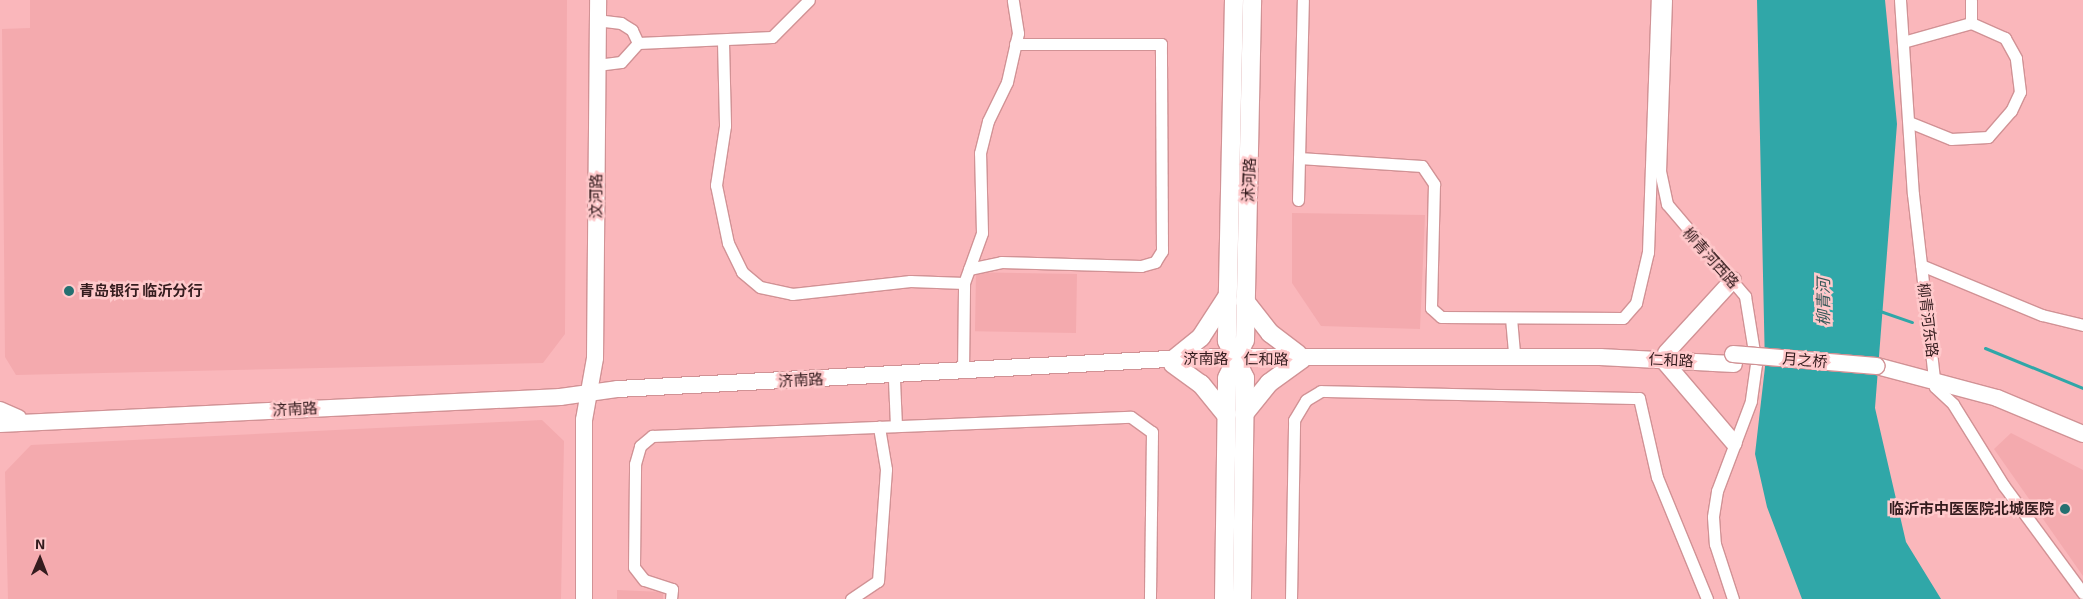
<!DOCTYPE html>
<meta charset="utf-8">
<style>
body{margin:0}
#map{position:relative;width:2083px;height:599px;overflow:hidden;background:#fab7bb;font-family:"Exo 2","Noto Sans SC",sans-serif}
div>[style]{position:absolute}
.built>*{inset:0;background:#f4aaae;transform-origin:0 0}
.water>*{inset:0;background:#30a7a8}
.stream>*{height:3px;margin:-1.5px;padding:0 1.5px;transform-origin:1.5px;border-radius:1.5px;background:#30a7a8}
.roads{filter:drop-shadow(1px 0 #d19295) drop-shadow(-1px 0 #d19295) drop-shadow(0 1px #d19295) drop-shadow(0 -1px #d19295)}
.street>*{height:11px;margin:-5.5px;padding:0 5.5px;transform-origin:5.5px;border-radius:5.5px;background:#fff}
.secondary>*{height:16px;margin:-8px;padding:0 8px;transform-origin:8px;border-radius:8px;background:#fff}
.primary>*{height:18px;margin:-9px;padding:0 9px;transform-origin:9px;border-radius:9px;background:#fff}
.bridges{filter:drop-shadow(1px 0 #d19295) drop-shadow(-1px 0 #d19295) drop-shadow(0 1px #d19295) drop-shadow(0 -1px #d19295)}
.secondary-bridge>*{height:16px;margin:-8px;padding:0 8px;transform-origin:8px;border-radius:8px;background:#fff}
.dots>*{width:14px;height:14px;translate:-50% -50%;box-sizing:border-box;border:2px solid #ffc9cb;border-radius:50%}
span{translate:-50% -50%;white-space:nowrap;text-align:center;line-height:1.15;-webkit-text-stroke:5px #ffc9cb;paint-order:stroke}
.street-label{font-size:15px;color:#341c1e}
.poi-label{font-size:15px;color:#341c1e;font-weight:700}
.left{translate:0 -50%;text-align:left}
.right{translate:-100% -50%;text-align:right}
.water-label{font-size:16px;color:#365858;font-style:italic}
.north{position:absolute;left:15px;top:534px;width:50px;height:50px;-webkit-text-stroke:4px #ffc9cb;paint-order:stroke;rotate:1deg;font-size:14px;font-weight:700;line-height:20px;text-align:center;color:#341c1e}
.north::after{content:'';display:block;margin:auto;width:18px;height:22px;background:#341c1e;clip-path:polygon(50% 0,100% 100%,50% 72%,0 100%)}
</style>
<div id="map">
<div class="built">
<div style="clip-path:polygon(30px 0,567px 0,565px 334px,543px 363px,16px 375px,5px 357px,2px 29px,30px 28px)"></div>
<div style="clip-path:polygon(1292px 213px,1425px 215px,1420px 329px,1321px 326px,1292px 283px)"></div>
<div style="left:1077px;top:274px;width:59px;height:101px;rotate:91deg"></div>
<div style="clip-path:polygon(542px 420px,564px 441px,561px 599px,8px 599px,5px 472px,31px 445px)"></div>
<div style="clip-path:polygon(2011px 433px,2083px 470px,2083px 576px,1994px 449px)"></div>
<div style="clip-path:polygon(617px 590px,663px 592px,663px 599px,617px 599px)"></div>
</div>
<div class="water">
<div style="clip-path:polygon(1757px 0,1885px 0,1897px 124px,1875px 408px,1906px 542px,1941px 599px,1802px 599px,1767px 507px,1755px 454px,1765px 367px)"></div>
</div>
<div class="stream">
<div style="left:1877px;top:310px;width:37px;rotate:19deg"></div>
<div style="left:1985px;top:348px;width:106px;rotate:22.2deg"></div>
</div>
<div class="roads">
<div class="street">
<div style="left:1666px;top:0;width:171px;rotate:92deg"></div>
<div style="left:1660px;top:171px;width:34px;rotate:78deg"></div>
<div style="left:1667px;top:204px;width:121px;rotate:49.7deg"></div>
<div style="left:1745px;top:296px;width:69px;rotate:80.8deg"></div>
<div style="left:1756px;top:364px;width:37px;rotate:98deg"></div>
<div style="left:1751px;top:401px;width:96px;rotate:110.7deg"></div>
<div style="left:1717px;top:491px;width:26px;rotate:99deg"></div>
<div style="left:1713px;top:517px;width:27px;rotate:86deg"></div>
<div style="left:1715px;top:544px;width:58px;rotate:71.9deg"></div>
<div style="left:1900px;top:0;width:194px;rotate:86.2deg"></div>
<div style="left:1913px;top:194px;width:194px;rotate:83.5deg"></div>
<div style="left:1935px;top:387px;width:25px;rotate:43deg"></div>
<div style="left:1953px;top:404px;width:97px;rotate:58.1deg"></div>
<div style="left:2004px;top:486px;width:133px;rotate:53.6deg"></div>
<div style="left:723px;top:42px;width:84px;rotate:88.6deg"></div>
<div style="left:725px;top:126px;width:60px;rotate:98.7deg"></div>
<div style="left:716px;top:185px;width:59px;rotate:78.3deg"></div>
<div style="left:728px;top:243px;width:32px;rotate:64deg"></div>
<div style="left:742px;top:272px;width:23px;rotate:40deg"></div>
<div style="left:760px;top:287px;width:33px;rotate:12deg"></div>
<div style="left:792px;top:294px;width:119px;rotate:-6.3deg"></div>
<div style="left:910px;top:281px;width:54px;rotate:2.1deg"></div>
<div style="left:1903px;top:42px;width:71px;rotate:-15.6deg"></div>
<div style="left:1971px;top:23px;width:23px;rotate:-90deg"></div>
<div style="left:638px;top:43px;width:134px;rotate:-2.6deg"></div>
<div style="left:772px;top:37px;width:52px;rotate:-45deg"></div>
<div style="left:597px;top:65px;width:24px;rotate:-7deg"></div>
<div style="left:621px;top:62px;width:25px;rotate:-48deg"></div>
<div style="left:638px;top:43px;width:14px;rotate:-115deg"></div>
<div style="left:632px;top:30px;width:13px;rotate:-148deg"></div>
<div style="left:621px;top:23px;width:23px;rotate:-173deg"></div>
<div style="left:1909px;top:122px;width:45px;rotate:22deg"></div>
<div style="left:1951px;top:139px;width:37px;rotate:-3deg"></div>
<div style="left:1988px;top:137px;width:35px;rotate:-49deg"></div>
<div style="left:2011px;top:111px;width:21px;rotate:-65deg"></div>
<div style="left:2020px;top:92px;width:34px;rotate:-97deg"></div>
<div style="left:2016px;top:58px;width:23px;rotate:-119deg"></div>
<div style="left:2005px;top:38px;width:37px;rotate:-156deg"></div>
<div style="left:1299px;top:158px;width:123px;rotate:3.7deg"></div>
<div style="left:1422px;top:166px;width:22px;rotate:56deg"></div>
<div style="left:1434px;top:184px;width:124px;rotate:91.4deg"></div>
<div style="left:1431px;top:308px;width:13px;rotate:42deg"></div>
<div style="left:1441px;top:317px;width:182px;rotate:0.3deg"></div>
<div style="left:1623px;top:318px;width:20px;rotate:-49deg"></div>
<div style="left:1636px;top:303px;width:52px;rotate:-76.8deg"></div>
<div style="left:1648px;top:252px;width:252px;rotate:-88deg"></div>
<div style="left:1298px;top:200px;width:200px;rotate:-88.6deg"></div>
<div style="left:1921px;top:265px;width:131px;rotate:22.5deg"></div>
<div style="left:2042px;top:315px;width:42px;rotate:13.7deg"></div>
<div style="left:969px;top:269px;width:33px;rotate:-12deg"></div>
<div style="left:1001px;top:262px;width:140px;rotate:1.6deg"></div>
<div style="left:1141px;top:266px;width:15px;rotate:-16deg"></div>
<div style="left:1155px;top:262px;width:13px;rotate:-58deg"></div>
<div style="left:1162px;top:251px;width:207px;rotate:-90.3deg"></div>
<div style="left:1161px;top:44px;width:146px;rotate:180deg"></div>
<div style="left:1511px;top:318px;width:34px;rotate:85deg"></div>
<div style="left:963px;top:371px;width:88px;rotate:-89.3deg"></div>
<div style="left:964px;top:283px;width:53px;rotate:-70.2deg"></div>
<div style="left:982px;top:233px;width:80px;rotate:-91.4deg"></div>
<div style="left:980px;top:153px;width:33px;rotate:-76deg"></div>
<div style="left:988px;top:121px;width:43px;rotate:-64deg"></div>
<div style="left:1007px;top:82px;width:50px;rotate:-77.3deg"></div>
<div style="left:1018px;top:33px;width:33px;rotate:-99deg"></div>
<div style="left:894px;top:380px;width:46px;rotate:87.5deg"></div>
<div style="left:671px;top:599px;width:10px;rotate:-84deg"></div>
<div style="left:672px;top:589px;width:29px;rotate:-162deg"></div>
<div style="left:644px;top:580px;width:16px;rotate:-128deg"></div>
<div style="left:634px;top:567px;width:103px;rotate:-89.4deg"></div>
<div style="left:635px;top:464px;width:19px;rotate:-74deg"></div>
<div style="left:640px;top:446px;width:16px;rotate:-40deg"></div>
<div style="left:652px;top:436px;width:479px;rotate:-2.3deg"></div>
<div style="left:1131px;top:417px;width:26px;rotate:36deg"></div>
<div style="left:1152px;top:432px;width:167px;rotate:90.7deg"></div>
<div style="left:851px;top:599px;width:32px;rotate:-34deg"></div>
<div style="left:878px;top:581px;width:112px;rotate:-85.9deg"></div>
<div style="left:886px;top:469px;width:43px;rotate:-99.5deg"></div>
<div style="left:1291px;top:599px;width:179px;rotate:-89deg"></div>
<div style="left:1294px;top:420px;width:23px;rotate:-59deg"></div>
<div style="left:1306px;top:400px;width:17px;rotate:-31deg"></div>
<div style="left:1321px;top:391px;width:318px;rotate:1.3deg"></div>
<div style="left:1639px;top:398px;width:81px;rotate:77.2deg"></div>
<div style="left:1657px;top:477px;width:132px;rotate:67.7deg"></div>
</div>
<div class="secondary">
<div style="left:1666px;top:353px;width:99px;rotate:-47.5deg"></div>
<div style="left:1663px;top:360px;width:109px;rotate:49.5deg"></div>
<div style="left:1877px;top:366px;width:124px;rotate:14.9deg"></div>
<div style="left:1997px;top:398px;width:93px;rotate:22.7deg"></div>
<div style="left:0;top:410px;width:20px;rotate:24deg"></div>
<div style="left:0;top:424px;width:561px;rotate:-2.76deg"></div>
<div style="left:560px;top:397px;width:59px;rotate:-7.9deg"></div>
<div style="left:618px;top:389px;width:589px;rotate:-3.12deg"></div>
<div style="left:1206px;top:357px;width:394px"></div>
<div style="left:1600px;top:357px;width:134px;rotate:3deg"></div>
<div style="left:584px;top:599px;width:179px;rotate:-90deg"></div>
<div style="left:584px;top:420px;width:63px;rotate:-79.9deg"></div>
<div style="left:595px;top:358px;width:358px;rotate:-89.5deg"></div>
</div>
<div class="primary">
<div style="left:1234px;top:0;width:341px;rotate:91.2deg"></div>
<div style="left:1227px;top:341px;width:41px;rotate:64.1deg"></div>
<div style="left:1245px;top:378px;width:221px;rotate:90.8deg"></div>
<div style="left:1245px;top:301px;width:41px;rotate:52deg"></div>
<div style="left:1270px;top:333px;width:35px;rotate:37deg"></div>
<div style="left:1174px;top:359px;width:35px;rotate:-39deg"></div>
<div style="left:1201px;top:337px;width:48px;rotate:-57deg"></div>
<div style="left:1173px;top:364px;width:34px;rotate:36deg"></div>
<div style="left:1201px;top:384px;width:40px;rotate:51deg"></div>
<div style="left:1244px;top:414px;width:40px;rotate:-51deg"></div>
<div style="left:1269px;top:383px;width:41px;rotate:-36deg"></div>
<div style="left:1224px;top:599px;width:221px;rotate:-89.2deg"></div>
<div style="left:1227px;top:378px;width:42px;rotate:-64.7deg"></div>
<div style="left:1245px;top:340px;width:340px;rotate:-88.8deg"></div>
</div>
</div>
<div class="bridges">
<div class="secondary-bridge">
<div style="left:1733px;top:354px;width:144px;rotate:4.8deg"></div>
</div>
</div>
<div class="dots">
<div style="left:69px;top:291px;background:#257071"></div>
<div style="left:2065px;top:509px;background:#257071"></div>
</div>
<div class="street-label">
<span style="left:1249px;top:180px;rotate:-88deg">沭河路</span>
<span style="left:596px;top:196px;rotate:-90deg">汶河路</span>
<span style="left:1711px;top:258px;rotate:48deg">柳青河西路</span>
<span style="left:1928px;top:320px;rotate:83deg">柳青河东路</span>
<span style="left:1206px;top:359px">济南路</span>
<span style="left:1266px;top:359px;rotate:1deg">仁和路</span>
<span style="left:1671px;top:360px;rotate:3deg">仁和路</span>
<span style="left:1805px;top:360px;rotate:5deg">月之桥</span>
<span style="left:801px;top:380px;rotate:-3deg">济南路</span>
<span style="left:295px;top:409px;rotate:-3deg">济南路</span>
</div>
<div class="poi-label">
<span class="left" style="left:79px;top:291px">青岛银行 临沂分行</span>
<span class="right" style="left:2054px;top:509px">临沂市中医医院北城医院</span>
</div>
<div class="water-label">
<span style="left:1823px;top:302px;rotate:-90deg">柳青河</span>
</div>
<div class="north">N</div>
</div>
